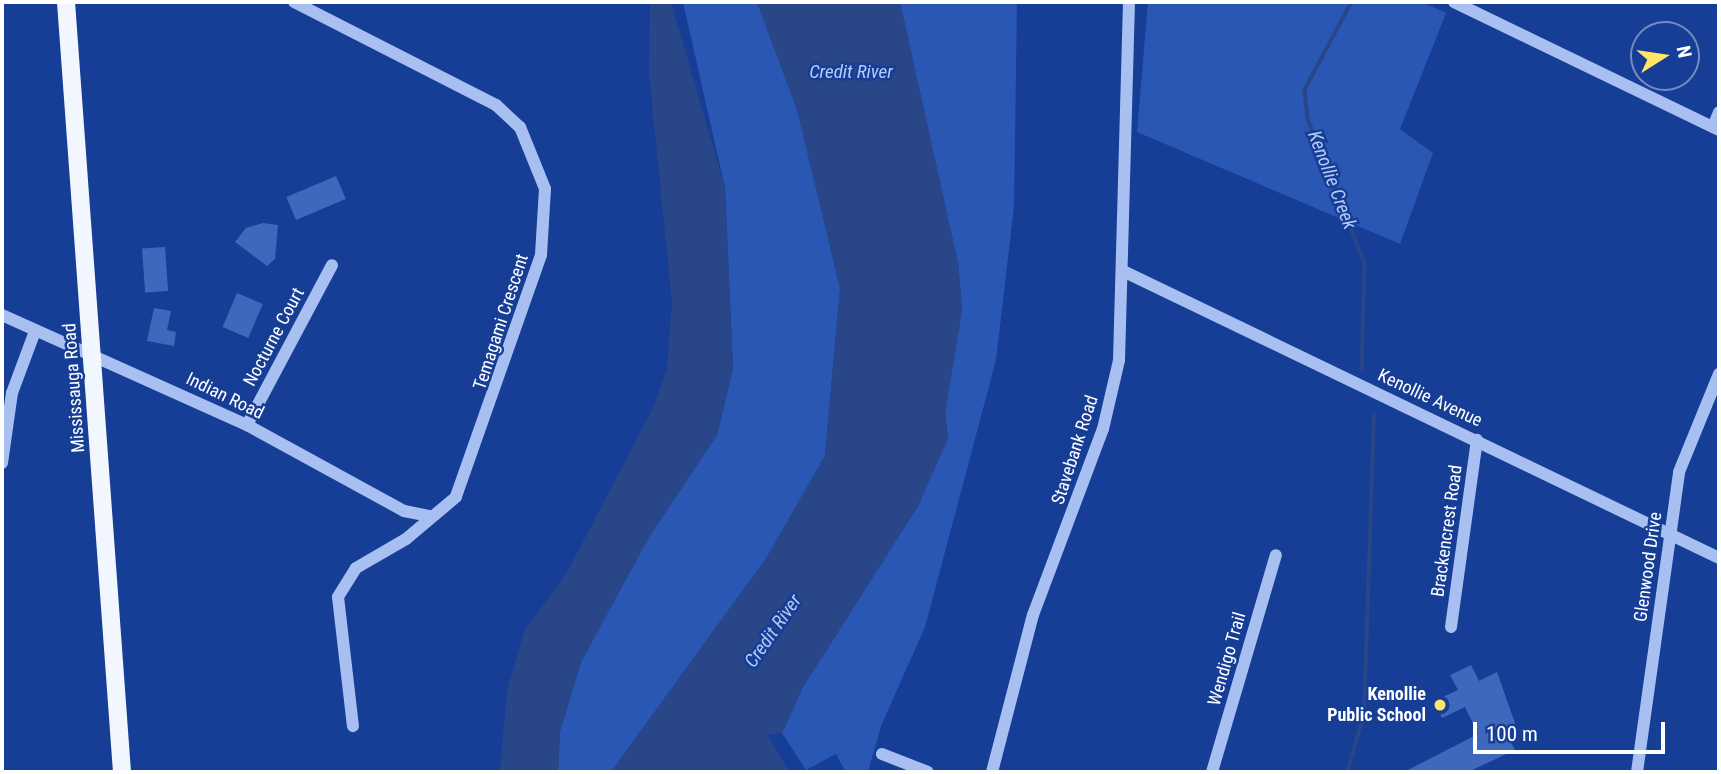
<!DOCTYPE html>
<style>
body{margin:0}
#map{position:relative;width:1721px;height:774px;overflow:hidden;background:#173e96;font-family:"Roboto Condensed",sans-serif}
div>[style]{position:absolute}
.green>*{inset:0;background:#2a57b4}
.water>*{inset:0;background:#294688}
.stream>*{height:3.5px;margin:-1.75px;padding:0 1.75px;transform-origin:1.75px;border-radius:1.75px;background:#294688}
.building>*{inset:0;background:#3f68bd;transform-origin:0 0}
.minor>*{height:12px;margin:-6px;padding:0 6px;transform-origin:6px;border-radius:6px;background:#a8c0f1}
.major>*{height:18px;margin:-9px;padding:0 9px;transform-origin:9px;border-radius:9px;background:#f2f6ff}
.dots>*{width:19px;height:19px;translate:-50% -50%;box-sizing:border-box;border:4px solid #173e96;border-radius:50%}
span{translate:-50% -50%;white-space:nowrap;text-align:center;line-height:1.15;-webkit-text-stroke:5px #173e96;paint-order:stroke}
.street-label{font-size:18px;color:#fff}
.poi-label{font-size:18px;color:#fff;font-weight:700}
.right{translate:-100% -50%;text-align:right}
.water-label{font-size:19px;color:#b4cbf8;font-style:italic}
.frame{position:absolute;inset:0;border:4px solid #fff;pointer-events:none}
.north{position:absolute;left:1630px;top:21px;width:70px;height:70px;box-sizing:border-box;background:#173e96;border:2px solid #748bc0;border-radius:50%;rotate:78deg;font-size:19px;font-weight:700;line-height:28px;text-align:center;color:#fff}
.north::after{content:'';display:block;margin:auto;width:24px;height:32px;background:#ffe668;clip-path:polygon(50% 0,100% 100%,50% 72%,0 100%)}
.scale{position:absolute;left:1473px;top:722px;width:192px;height:32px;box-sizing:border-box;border:4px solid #fff;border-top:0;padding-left:9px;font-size:21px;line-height:24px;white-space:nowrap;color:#fff;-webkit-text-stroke:5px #173e96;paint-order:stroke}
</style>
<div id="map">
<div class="green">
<div style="clip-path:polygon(683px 2px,757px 2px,797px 109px,840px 288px,825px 456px,767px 557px,611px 772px,558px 772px,560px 731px,581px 662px,649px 537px,717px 435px,733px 369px,725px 188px)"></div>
<div style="clip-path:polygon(900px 2px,1017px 2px,1014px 207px,996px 360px,925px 627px,881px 726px,868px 772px,846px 772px,836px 754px,806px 770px,782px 733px,803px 687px,918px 506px,948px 438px,945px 413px,962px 310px,958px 263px)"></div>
<div style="clip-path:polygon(1148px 2px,1422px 2px,1446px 13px,1400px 129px,1433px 153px,1400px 244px,1137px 132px)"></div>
</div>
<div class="water">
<div style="clip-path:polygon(650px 2px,671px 2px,725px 188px,733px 369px,717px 435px,649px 537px,581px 662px,560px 731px,558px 772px,500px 772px,507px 690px,525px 629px,566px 574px,654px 406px,667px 369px,672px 303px,649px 74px)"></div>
<div style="clip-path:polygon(757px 2px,900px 2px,958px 263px,962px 310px,945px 413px,948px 438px,918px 506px,803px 687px,782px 733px,768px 735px,789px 772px,611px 772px,767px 557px,825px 456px,840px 288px,797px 110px)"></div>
</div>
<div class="stream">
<div style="left:1352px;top:2px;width:100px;rotate:118.1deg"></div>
<div style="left:1305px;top:90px;width:29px;rotate:84deg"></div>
<div style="left:1308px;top:119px;width:156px;rotate:68.5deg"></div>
<div style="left:1365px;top:264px;width:105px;rotate:91.6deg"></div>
<div style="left:1347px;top:772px;width:59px;rotate:-73.4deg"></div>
<div style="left:1364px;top:715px;width:300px;rotate:-88.1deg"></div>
</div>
<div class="building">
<div style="left:336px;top:176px;width:25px;height:54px;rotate:67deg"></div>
<div style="clip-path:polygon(263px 223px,278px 225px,275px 259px,267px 266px,235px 242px,246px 228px)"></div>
<div style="left:165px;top:247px;width:44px;height:23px;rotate:86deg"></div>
<div style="left:237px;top:293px;width:28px;height:37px;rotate:23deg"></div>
<div style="clip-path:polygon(154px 308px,171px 311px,167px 330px,176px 332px,174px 346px,147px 341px)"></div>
<div style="clip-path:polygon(1471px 665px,1479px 681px,1497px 672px,1516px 726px,1505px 731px,1515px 750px,1468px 772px,1404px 772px,1478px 734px,1465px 707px,1442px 718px,1434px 701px,1458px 690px,1450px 675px)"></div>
</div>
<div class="minor">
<div style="left:294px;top:2px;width:227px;rotate:27deg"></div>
<div style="left:496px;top:105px;width:33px;rotate:43deg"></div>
<div style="left:520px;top:127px;width:67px;rotate:68deg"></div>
<div style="left:545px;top:189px;width:66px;rotate:93.5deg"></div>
<div style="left:541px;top:255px;width:256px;rotate:109.4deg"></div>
<div style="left:456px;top:497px;width:65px;rotate:140deg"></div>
<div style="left:406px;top:539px;width:58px;rotate:149.9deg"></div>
<div style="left:356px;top:568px;width:34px;rotate:122deg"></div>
<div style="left:338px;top:597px;width:130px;rotate:83.4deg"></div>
<div style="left:1454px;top:2px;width:294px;rotate:25.8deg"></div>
<div style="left:1713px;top:127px;width:16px;rotate:-68deg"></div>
<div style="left:1125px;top:272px;width:659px;rotate:25.71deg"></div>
<div style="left:2px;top:315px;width:269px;rotate:24.2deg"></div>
<div style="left:247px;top:425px;width:179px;rotate:28.7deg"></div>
<div style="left:404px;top:511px;width:25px;rotate:11deg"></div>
<div style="left:247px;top:425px;width:181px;rotate:-62deg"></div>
<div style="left:2px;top:463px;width:71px;rotate:-81.9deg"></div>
<div style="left:12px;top:393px;width:66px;rotate:-69.6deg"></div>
<div style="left:1451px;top:627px;width:189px;rotate:-82.1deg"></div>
<div style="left:882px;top:754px;width:49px;rotate:21.4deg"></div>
<div style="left:992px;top:772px;width:162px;rotate:-75.4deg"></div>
<div style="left:1033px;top:615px;width:199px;rotate:-69.4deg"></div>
<div style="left:1103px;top:429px;width:71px;rotate:-76.9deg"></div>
<div style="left:1119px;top:360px;width:358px;rotate:-88.4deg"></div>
<div style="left:1212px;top:772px;width:226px;rotate:-73.6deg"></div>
<div style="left:1637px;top:772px;width:303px;rotate:-82deg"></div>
<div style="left:1679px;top:472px;width:106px;rotate:-67.8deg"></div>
</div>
<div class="major">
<div style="left:66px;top:2px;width:772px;rotate:85.84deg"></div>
</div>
<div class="dots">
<div style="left:1440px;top:705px;background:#ffe668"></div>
</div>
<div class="street-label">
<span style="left:501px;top:322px;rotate:-72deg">Temagami Crescent</span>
<span style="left:274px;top:337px;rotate:-62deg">Nocturne Court</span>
<span style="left:74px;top:388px;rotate:-94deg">Mississauga Road</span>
<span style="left:225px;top:396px;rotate:26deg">Indian Road</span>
<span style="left:1430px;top:398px;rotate:25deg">Kenollie Avenue</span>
<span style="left:1075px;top:450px;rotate:-72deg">Stavebank Road</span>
<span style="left:1447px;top:531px;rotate:-82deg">Brackencrest Road</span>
<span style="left:1648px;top:567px;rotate:-82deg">Glenwood Drive</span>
<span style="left:1227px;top:659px;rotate:-74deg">Wendigo Trail</span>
</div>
<div class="poi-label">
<span class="right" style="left:1426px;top:705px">Kenollie<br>Public School</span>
</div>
<div class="water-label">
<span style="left:851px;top:72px">Credit River</span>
<span style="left:1332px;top:180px;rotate:69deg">Kenollie Creek</span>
<span style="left:773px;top:631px;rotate:-55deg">Credit River</span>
</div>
<div class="frame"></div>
<div class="north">N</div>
<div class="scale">100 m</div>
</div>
